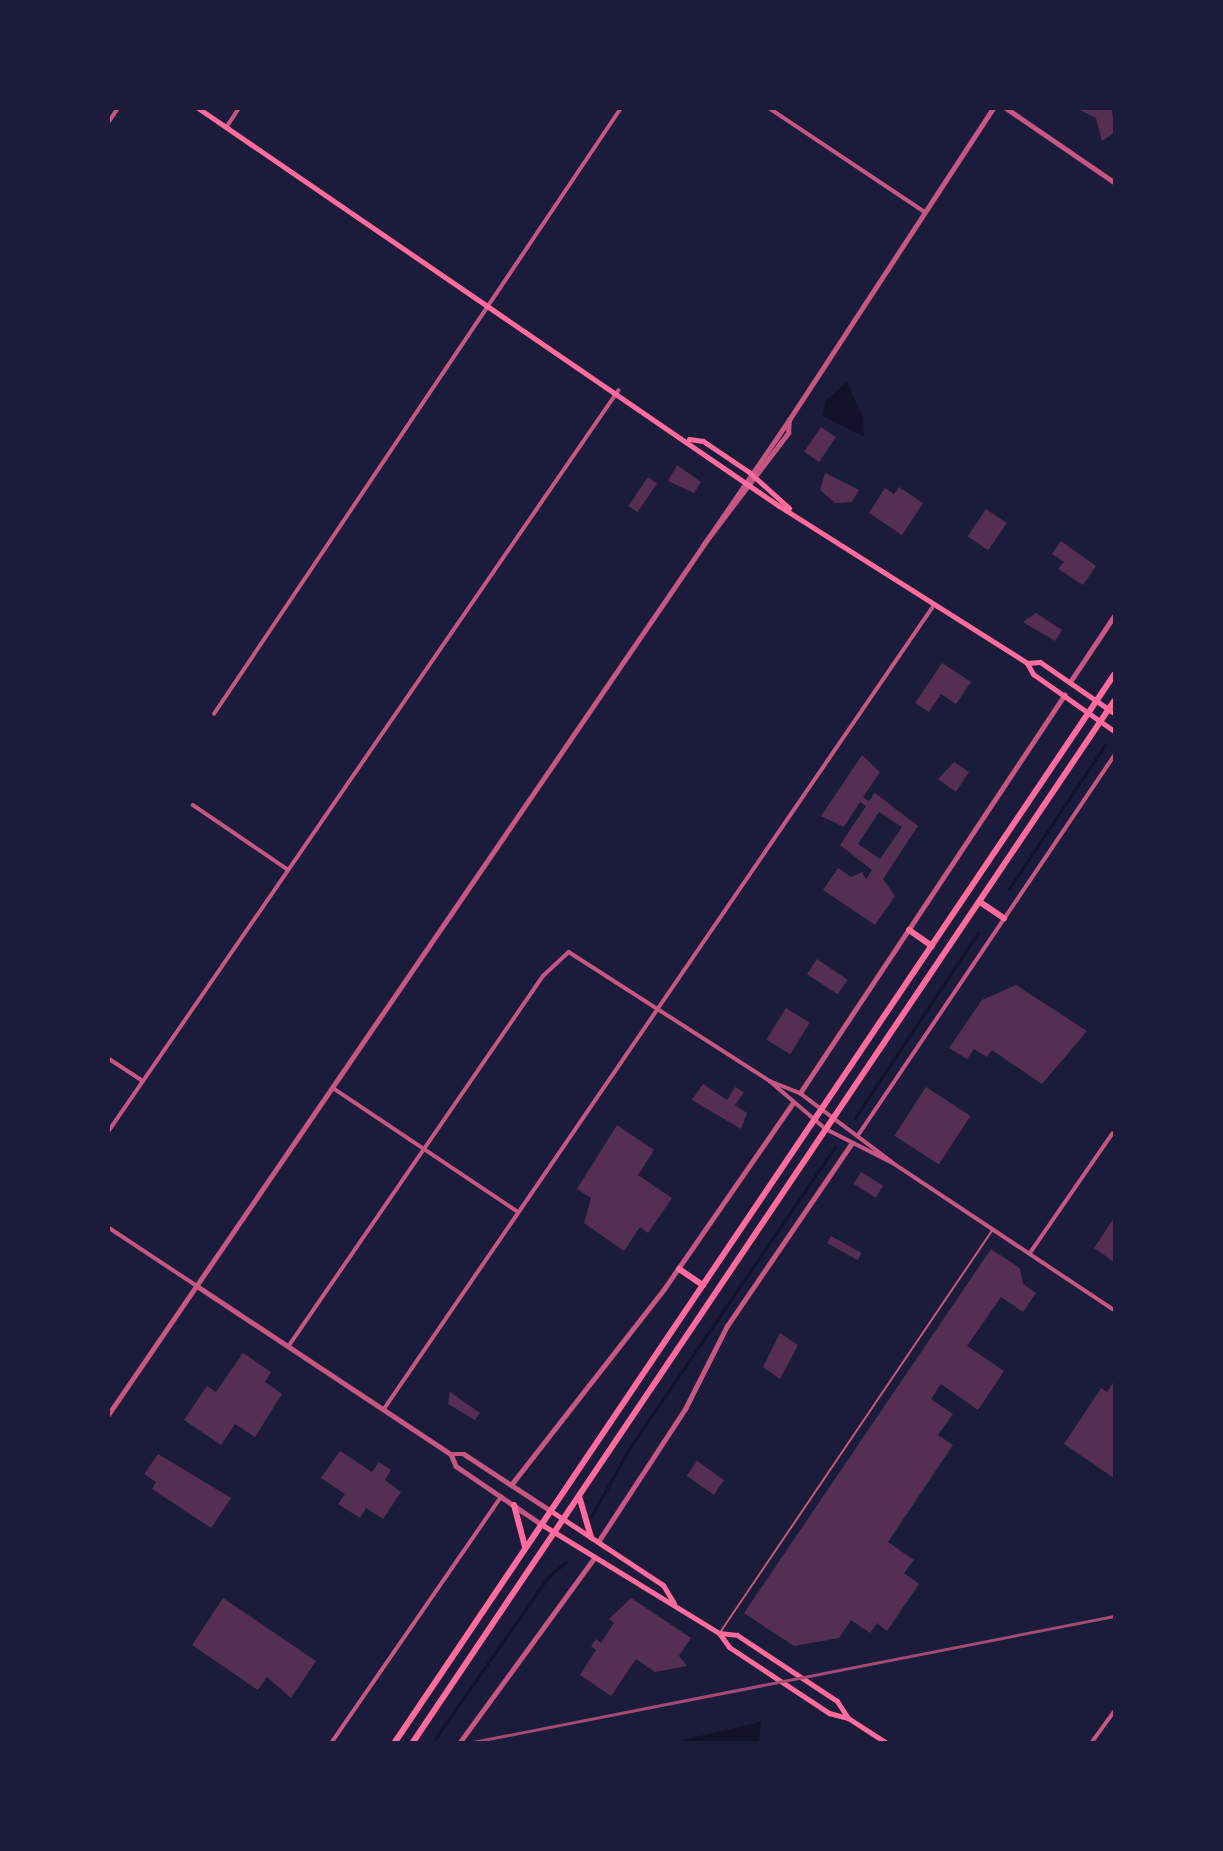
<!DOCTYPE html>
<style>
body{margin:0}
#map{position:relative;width:1223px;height:1851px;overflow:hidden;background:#1b1b3a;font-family:Rubik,sans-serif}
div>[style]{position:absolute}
.water>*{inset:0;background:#12122b}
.stream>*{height:2.5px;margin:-1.25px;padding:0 1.25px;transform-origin:1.25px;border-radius:1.25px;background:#12122b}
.building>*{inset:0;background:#542f53;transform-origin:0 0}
.service>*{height:2px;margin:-1px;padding:0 1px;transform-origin:1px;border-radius:1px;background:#c65784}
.minor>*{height:3.5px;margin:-1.75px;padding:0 1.75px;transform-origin:1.75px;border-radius:1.75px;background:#c65784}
.tertiary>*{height:4.5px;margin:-2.25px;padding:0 2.25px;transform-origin:2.25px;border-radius:2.25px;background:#c65784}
.secondary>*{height:5px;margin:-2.5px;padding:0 2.5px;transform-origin:2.5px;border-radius:2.5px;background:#ff6b9d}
.primary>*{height:6px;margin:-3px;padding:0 3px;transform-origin:3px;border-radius:3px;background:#ff6b9d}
.rail>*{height:2.5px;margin:-1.25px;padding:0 1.25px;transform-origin:1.25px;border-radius:1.25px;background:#a44b75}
span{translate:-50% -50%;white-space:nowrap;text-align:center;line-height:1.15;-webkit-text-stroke:7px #1b1b3a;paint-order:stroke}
.frame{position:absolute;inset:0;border:110px solid #1b1b3a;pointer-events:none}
</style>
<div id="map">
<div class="water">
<div style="clip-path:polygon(847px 382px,863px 418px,864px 437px,823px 416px,825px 401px)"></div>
<div style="clip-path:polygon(761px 1722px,759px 1742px,679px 1742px,678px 1741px)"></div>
</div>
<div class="stream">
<div style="left:1009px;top:889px;width:173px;rotate:-56.3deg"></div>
<div style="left:855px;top:1118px;width:222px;rotate:-56.4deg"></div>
<div style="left:591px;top:1517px;width:78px;rotate:-60.8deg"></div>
<div style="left:629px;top:1449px;width:366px;rotate:-55.7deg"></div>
<div style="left:435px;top:1739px;width:198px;rotate:-55.1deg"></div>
<div style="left:548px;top:1577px;width:23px;rotate:-40deg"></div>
</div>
<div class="building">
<div style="clip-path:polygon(1076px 108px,1112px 108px,1114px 133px,1102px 141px,1096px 118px)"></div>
<div style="left:821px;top:427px;width:18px;height:30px;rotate:34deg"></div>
<div style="clip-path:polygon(677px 465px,701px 482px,694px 493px,668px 481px)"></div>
<div style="clip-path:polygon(825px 473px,859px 490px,852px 502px,835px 503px,820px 490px)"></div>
<div style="left:648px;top:477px;width:11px;height:35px;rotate:34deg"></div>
<div style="clip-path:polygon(899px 487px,923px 503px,902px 535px,869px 513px,885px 488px,894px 494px)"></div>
<div style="left:986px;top:509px;width:25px;height:33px;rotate:34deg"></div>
<div style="clip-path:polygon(1061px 541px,1096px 566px,1083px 585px,1058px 569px,1064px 562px,1052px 554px)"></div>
<div style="clip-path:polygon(1036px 613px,1062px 630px,1055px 641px,1023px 622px)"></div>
<div style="clip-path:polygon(942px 663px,971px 682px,956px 704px,941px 694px,929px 712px,915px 703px)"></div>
<div style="clip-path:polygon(evenodd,862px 755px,880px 772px,863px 797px,869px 801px,875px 793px,918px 826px,883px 879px,895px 896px,875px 925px,823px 890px,838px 868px,851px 877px,862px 872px,866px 879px,872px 870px,840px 845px,866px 806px,860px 802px,844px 827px,821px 816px,862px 755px,879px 812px,902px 827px,880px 859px,858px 844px,879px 812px)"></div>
<div style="clip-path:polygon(954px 762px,969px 772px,956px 792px,938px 779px)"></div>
<div style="left:817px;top:959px;width:37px;height:18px;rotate:34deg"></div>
<div style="clip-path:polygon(1016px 985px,1087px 1031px,1042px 1084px,992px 1050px,987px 1057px,974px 1049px,967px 1059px,949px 1048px,982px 1000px)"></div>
<div style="left:786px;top:1008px;width:28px;height:37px;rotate:32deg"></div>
<div style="clip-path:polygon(703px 1084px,727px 1100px,735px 1087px,744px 1092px,735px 1105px,747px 1113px,741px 1129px,692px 1100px)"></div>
<div style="left:926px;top:1087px;width:53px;height:58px;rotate:33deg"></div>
<div style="clip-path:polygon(617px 1125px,654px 1150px,638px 1175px,672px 1198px,648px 1233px,640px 1227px,624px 1251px,584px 1223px,591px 1198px,577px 1189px)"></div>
<div style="left:861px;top:1172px;width:26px;height:14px;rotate:32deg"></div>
<div style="clip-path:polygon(1114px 1218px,1114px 1262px,1094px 1248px)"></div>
<div style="left:831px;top:1236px;width:35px;height:8px;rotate:29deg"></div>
<div style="clip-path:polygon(991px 1249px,1020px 1268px,1023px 1284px,1036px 1293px,1023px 1312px,1001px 1297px,967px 1346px,1004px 1371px,978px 1410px,941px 1384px,931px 1399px,953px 1414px,938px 1435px,953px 1445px,888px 1542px,914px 1560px,904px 1573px,919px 1584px,887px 1631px,877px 1623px,870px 1633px,851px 1620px,839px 1638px,794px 1646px,744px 1613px)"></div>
<div style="clip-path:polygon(780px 1333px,798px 1345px,780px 1379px,763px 1367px)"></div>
<div style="clip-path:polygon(243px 1353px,271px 1372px,265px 1382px,282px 1394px,255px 1437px,235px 1424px,221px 1445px,184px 1420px,207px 1386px,216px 1392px)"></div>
<div style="clip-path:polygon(1114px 1381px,1114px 1478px,1064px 1444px,1101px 1388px,1107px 1392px)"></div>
<div style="clip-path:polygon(450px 1392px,480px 1413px,475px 1420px,448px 1404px)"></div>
<div style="clip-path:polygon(340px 1451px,372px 1472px,379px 1462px,391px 1470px,385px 1480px,401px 1492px,383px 1519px,366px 1508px,360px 1518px,338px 1504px,345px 1494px,321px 1478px)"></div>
<div style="clip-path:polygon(158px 1454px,231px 1498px,211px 1528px,152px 1489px,156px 1482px,144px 1474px)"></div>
<div style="left:697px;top:1461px;width:33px;height:18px;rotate:35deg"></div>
<div style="clip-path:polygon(223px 1598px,316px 1661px,291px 1698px,267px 1677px,258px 1690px,192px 1645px)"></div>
<div style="clip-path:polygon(631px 1598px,691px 1638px,679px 1656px,687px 1666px,655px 1672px,636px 1659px,611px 1696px,580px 1675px,596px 1650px,591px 1646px,596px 1639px,601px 1643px,614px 1623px,609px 1619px)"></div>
</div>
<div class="service">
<div style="left:721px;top:1631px;width:485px;rotate:-55.9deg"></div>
</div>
<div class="minor">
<div style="left:769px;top:108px;width:187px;rotate:33.7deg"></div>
<div style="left:108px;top:123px;width:18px;rotate:-56deg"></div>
<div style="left:226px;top:128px;width:24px;rotate:-57deg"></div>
<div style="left:214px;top:714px;width:730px;rotate:-56.11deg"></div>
<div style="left:193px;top:805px;width:114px;rotate:34.2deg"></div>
<div style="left:108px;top:1058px;width:42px;rotate:33.3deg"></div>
<div style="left:770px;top:1081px;width:32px;rotate:22deg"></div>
<div style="left:800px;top:1093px;width:114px;rotate:36.8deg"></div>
<div style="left:333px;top:1088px;width:221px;rotate:33.8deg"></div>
<div style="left:108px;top:1132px;width:900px;rotate:-55.46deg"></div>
<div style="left:859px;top:1134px;width:456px;rotate:-56deg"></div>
<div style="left:108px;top:1227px;width:107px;rotate:33.5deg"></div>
<div style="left:1030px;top:1253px;width:145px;rotate:-55.4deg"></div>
<div style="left:288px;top:1347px;width:450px;rotate:-55.5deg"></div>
<div style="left:543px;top:976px;width:35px;rotate:-43deg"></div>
<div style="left:569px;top:952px;width:239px;rotate:32.7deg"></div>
<div style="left:770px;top:1081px;width:74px;rotate:40.6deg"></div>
<div style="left:826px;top:1129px;width:75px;rotate:26.9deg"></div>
<div style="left:893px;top:1163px;width:265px;rotate:33.6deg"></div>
<div style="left:384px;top:1409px;width:974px;rotate:-55.62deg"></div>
<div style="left:332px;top:1742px;width:298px;rotate:-55.4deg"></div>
<div style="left:1092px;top:1742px;width:37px;rotate:-54deg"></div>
</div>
<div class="tertiary">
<div style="left:1006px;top:108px;width:131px;rotate:34.4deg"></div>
<div style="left:703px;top:545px;width:141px;rotate:-52.8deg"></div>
<div style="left:788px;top:433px;width:13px;rotate:-86deg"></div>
<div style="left:1070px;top:682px;width:79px;rotate:-56.3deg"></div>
<div style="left:800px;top:1093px;width:478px;rotate:-56.4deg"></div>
<div style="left:197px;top:1286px;width:305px;rotate:33.5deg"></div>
<div style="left:451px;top:1454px;width:13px"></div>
<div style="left:464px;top:1454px;width:104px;rotate:33.2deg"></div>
<div style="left:108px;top:1415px;width:1206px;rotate:-55.61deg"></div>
<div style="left:789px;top:420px;width:373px;rotate:-56.8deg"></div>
<div style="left:451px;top:1454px;width:13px;rotate:67deg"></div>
<div style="left:456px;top:1466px;width:103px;rotate:34.3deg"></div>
<div style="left:511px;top:1485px;width:249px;rotate:-52deg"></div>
<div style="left:664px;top:1289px;width:225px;rotate:-55.3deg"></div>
<div style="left:598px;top:1542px;width:159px;rotate:-56.8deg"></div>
<div style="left:685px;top:1409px;width:93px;rotate:-63.2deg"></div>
<div style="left:727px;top:1326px;width:220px;rotate:-55.7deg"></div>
<div style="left:460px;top:1742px;width:228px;rotate:-53.9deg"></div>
</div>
<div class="secondary">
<div style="left:198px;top:108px;width:704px;rotate:34.41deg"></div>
<div style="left:779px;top:506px;width:294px;rotate:32.3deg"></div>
<div style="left:1027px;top:663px;width:13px;rotate:61deg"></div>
<div style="left:1033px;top:674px;width:99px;rotate:35.1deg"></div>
<div style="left:689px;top:439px;width:14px;rotate:8deg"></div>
<div style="left:703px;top:441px;width:55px;rotate:34deg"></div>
<div style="left:749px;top:472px;width:54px;rotate:42deg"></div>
<div style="left:1027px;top:663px;width:13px;rotate:-4deg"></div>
<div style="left:1040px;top:662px;width:90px;rotate:34.6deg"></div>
<div style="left:551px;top:1511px;width:134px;rotate:33.5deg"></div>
<div style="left:663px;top:1585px;width:21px;rotate:59deg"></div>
<div style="left:541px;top:1524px;width:209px;rotate:31.5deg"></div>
<div style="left:719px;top:1633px;width:17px;rotate:54deg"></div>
<div style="left:729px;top:1647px;width:120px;rotate:33.4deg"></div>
<div style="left:829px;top:1713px;width:20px;rotate:15deg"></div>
<div style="left:848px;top:1718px;width:44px;rotate:33deg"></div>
<div style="left:719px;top:1633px;width:18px;rotate:6deg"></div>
<div style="left:737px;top:1635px;width:120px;rotate:33.4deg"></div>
<div style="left:837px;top:1701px;width:20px;rotate:57deg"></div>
</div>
<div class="primary">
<div style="left:980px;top:902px;width:29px;rotate:34deg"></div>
<div style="left:909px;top:930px;width:28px;rotate:35deg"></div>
<div style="left:679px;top:1269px;width:29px;rotate:34deg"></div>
<div style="left:579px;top:1496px;width:43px;rotate:73.7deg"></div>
<div style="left:514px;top:1505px;width:43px;rotate:75.3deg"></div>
<div style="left:395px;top:1742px;width:1287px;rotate:-56.03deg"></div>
<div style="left:413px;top:1742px;width:1255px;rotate:-56.04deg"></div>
</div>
<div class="rail">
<div style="left:473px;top:1742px;width:653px;rotate:-11.12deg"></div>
</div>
<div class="frame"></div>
</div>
